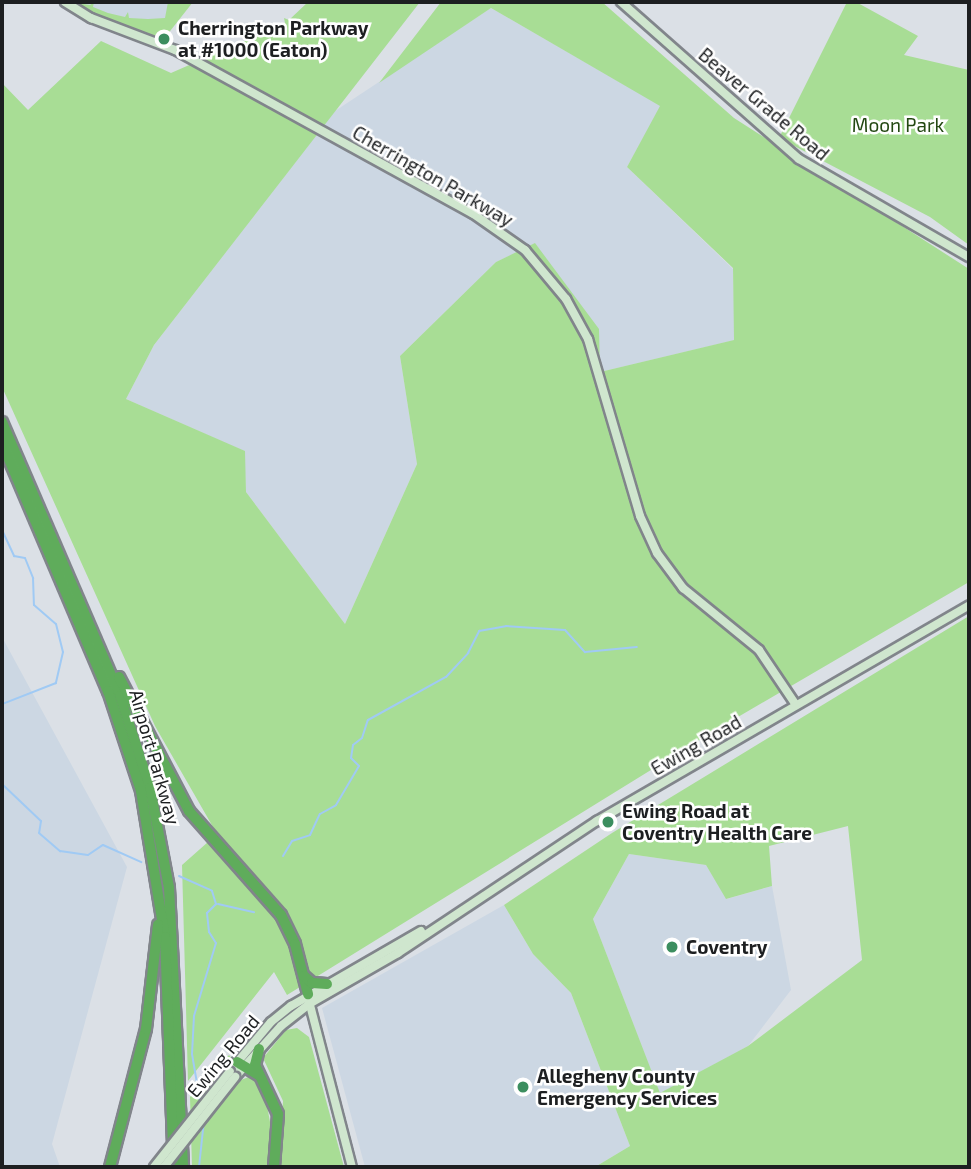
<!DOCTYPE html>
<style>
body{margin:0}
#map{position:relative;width:971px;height:1169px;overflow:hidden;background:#dbe0e6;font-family:"Exo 2",sans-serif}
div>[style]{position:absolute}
.built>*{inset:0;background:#ccd7e3}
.green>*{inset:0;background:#a8dd95}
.stream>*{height:2px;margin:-1px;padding:0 1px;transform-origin:1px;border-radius:1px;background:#a0caf4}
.roads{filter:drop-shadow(2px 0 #81858b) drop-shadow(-2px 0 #81858b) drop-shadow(0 2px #81858b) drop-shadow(0 -2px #81858b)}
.secondary>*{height:8px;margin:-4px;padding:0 4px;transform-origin:4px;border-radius:4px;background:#cfe6ce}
.highway>*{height:10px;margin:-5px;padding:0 5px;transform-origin:5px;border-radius:5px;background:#5fac5b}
.bridges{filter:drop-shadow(2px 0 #81858b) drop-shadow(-2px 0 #81858b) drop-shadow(0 2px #81858b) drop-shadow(0 -2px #81858b)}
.secondary-bridge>*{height:8px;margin:-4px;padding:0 4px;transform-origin:4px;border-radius:4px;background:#cfe6ce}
.dots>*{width:19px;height:19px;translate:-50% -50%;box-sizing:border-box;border:4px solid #fff;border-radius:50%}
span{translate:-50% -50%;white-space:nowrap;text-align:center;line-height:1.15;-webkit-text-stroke:5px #fff;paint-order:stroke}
.poi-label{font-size:19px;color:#1d1f21;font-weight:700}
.left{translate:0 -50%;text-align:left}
.street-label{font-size:19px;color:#1d1f21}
.park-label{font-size:19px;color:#234812}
.frame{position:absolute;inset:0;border:4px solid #1d1f21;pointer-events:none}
</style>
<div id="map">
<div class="built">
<div style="clip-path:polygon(67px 2px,171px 2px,175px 22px,123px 24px)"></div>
<div style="clip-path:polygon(491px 8px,661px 106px,627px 167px,733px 269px,735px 340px,600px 372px,535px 244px,496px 262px,400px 356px,417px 464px,345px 624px,246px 492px,244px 451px,126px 399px,154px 345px,335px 111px)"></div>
<div style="clip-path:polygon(2px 637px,127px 867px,52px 1144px,60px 1167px,2px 1167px)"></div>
<div style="clip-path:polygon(629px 854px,706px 865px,727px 899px,772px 886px,791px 990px,748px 1046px,660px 1094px,593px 919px)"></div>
<div style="clip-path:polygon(504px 905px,533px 954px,571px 993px,630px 1146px,595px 1167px,365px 1167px,322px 1008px)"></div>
</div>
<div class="green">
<div style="clip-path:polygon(70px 2px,90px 5px,94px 2px,93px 7px,108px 13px,125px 17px,128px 12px,129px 18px,148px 19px,165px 18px,168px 2px,193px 2px,163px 40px,92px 15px)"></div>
<div style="clip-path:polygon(308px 2px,420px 2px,154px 345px,126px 399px,245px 451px,246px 492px,345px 624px,417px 464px,400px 356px,496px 262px,535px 243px,599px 329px,600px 372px,734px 340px,733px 268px,627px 167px,660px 106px,491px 8px,379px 83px,441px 2px,602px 2px,734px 118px,969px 269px,969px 582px,714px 731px,287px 995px,274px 972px,188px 1081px,182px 865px,217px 834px,155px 726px,2px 387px,2px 83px,28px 110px,101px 41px,171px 73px,285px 23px,284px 18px,289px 20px)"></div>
<div style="clip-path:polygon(847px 2px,856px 2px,918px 36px,904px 55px,969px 70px,969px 245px,930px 217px,779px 138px)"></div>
<div style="clip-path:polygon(evenodd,969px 616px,969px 1167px,595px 1167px,630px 1146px,571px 993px,533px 954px,504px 905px,612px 833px,969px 616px,848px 826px,862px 960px,748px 1046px,660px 1093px,593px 919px,629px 854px,706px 865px,726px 899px,772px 886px,769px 846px,848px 826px)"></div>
<div style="clip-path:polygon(297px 1028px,309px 1037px,344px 1167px,279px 1167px,283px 1101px,263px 1058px,286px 1030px)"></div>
<div style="clip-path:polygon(229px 1055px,233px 1060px,227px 1070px,241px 1080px,251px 1076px,266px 1100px,272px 1133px,268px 1167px,192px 1167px,190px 1097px)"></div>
</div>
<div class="stream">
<div style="left:2px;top:530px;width:29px;rotate:65deg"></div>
<div style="left:14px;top:556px;width:11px;rotate:10deg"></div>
<div style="left:25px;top:558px;width:22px;rotate:68deg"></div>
<div style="left:33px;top:578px;width:27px;rotate:88deg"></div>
<div style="left:34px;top:605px;width:29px;rotate:41deg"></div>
<div style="left:56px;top:624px;width:29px;rotate:76deg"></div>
<div style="left:63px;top:652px;width:32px;rotate:103deg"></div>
<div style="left:56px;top:683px;width:58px;rotate:158.7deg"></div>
<div style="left:2px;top:784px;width:54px;rotate:43.5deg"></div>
<div style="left:41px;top:821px;width:12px;rotate:99deg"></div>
<div style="left:39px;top:833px;width:28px;rotate:41deg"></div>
<div style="left:60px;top:851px;width:28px;rotate:8deg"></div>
<div style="left:88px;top:855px;width:18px;rotate:-34deg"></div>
<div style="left:103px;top:845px;width:42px;rotate:24.1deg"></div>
<div style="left:283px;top:856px;width:17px;rotate:-59deg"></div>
<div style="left:292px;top:841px;width:19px;rotate:-18deg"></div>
<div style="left:310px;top:835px;width:23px;rotate:-65deg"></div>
<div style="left:320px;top:814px;width:18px;rotate:-29deg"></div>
<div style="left:336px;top:805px;width:45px;rotate:-59.5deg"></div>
<div style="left:359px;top:766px;width:11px;rotate:-135deg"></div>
<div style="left:351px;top:758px;width:13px;rotate:-81deg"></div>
<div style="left:353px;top:745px;width:11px;rotate:-38deg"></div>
<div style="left:362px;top:738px;width:19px;rotate:-72deg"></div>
<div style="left:368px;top:720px;width:89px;rotate:-28.9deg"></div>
<div style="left:446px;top:677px;width:33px;rotate:-47deg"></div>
<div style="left:468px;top:653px;width:25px;rotate:-63deg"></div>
<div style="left:479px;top:631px;width:27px;rotate:-10deg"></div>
<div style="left:506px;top:626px;width:59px;rotate:3.9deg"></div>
<div style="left:565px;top:630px;width:30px;rotate:48deg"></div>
<div style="left:585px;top:652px;width:52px;rotate:-5.5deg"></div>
<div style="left:179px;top:876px;width:36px;rotate:24deg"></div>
<div style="left:212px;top:891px;width:14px;rotate:73deg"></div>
<div style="left:216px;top:904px;width:13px;rotate:135deg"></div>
<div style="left:207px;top:913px;width:19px;rotate:84deg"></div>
<div style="left:209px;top:932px;width:13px;rotate:58deg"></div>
<div style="left:216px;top:943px;width:76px;rotate:106.8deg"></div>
<div style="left:194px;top:1016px;width:38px;rotate:93deg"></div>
<div style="left:192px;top:1054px;width:48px;rotate:80.3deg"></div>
<div style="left:218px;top:904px;width:37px;rotate:13deg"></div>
<div style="left:199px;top:1167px;width:47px;rotate:-83.9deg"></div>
</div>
<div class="roads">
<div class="secondary">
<div style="left:65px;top:2px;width:31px;rotate:32deg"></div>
<div style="left:91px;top:18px;width:90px;rotate:20.9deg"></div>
<div style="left:175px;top:50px;width:339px;rotate:28.8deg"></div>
<div style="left:472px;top:213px;width:65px;rotate:34.9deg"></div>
<div style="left:525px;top:250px;width:64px;rotate:50.1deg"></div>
<div style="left:566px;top:299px;width:46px;rotate:61.2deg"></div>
<div style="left:588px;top:339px;width:184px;rotate:73.6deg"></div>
<div style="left:640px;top:516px;width:41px;rotate:65.3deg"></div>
<div style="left:657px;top:553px;width:44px;rotate:53.4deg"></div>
<div style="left:683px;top:588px;width:98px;rotate:39.2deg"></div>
<div style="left:759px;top:650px;width:66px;rotate:56.1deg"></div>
<div style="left:621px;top:2px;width:237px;rotate:41.4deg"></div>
<div style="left:799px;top:159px;width:196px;rotate:30deg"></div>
<div style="left:309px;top:1001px;width:171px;rotate:75.5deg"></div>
<div style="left:230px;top:1071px;width:64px;rotate:-50.1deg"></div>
<div style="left:271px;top:1022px;width:26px;rotate:-39deg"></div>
<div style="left:291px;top:1006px;width:150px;rotate:-30deg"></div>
<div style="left:235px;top:1077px;width:69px;rotate:-48deg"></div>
<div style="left:281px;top:1026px;width:36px;rotate:-38deg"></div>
<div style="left:309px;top:1004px;width:103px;rotate:-29.8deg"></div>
<div style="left:398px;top:953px;width:239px;rotate:-33.6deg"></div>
<div style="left:597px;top:821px;width:430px;rotate:-30.1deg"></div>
</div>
<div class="highway">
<div style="left:2px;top:422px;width:298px;rotate:66.7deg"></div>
<div style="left:120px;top:696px;width:97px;rotate:71.9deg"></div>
<div style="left:150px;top:788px;width:102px;rotate:79.2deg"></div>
<div style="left:169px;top:888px;width:279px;rotate:87.1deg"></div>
<div style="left:2px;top:443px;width:270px;rotate:66.9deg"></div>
<div style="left:108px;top:691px;width:105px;rotate:71.7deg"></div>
<div style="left:141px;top:791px;width:148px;rotate:80.7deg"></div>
<div style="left:165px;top:937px;width:230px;rotate:87.8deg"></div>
<div style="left:119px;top:677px;width:151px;rotate:62.4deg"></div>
<div style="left:189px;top:811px;width:139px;rotate:48.5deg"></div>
<div style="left:281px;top:915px;width:32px;rotate:64deg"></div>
<div style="left:295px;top:944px;width:52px;rotate:75.4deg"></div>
<div style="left:304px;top:976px;width:11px;rotate:41deg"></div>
<div style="left:312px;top:983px;width:15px;rotate:4deg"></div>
<div style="left:259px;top:1049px;width:16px;rotate:104deg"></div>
<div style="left:255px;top:1065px;width:54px;rotate:64.9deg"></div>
<div style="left:278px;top:1114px;width:53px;rotate:94.3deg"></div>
<div style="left:237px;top:1062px;width:26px;rotate:31deg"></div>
<div style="left:110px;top:1167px;width:143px;rotate:-75.4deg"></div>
<div style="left:146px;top:1029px;width:105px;rotate:-83.4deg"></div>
</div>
</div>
<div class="bridges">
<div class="secondary-bridge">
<div style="left:154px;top:1167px;width:122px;rotate:-51.6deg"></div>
<div style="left:164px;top:1167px;width:115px;rotate:-51.7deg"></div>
</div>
</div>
<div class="dots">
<div style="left:164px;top:39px;background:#3c8e5f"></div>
<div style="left:608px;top:822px;background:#3c8e5f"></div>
<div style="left:672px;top:947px;background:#3c8e5f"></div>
<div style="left:523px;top:1087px;background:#3c8e5f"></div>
</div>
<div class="poi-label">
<span class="left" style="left:178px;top:39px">Cherrington Parkway<br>at #1000 (Eaton)</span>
<span class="left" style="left:622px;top:822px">Ewing Road at<br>Coventry Health Care</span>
<span class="left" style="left:686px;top:947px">Coventry</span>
<span class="left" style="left:537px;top:1087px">Allegheny County<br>Emergency Services</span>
</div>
<div class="street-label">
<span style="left:764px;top:104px;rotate:40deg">Beaver Grade Road</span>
<span style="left:433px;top:176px;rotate:30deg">Cherrington Parkway</span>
<span style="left:696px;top:745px;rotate:-30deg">Ewing Road</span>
<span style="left:155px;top:757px;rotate:74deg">Airport Parkway</span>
<span style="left:223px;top:1056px;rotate:-50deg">Ewing Road</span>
</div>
<div class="park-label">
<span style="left:898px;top:125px">Moon Park</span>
</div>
<div class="frame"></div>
</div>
